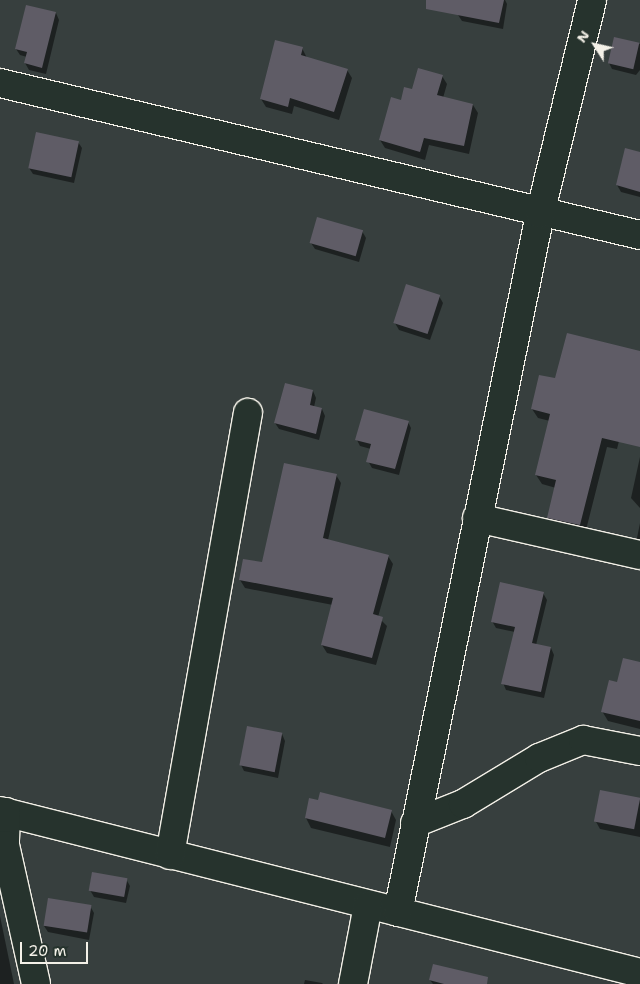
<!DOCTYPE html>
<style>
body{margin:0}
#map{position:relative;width:640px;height:984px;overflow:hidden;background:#373f3e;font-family:"Shantell Sans",sans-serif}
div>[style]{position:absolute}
.shadow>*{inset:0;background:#0007}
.building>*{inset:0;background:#5f5c66;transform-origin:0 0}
.roads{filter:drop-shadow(1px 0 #f4f1e8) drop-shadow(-1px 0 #f4f1e8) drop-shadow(0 1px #f4f1e8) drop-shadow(0 -1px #f4f1e8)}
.minor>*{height:28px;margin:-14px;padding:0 14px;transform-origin:14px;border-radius:14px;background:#26332d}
span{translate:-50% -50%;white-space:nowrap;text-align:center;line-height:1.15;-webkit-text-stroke:5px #26332d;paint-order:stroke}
.north{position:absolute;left:570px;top:20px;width:50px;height:50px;-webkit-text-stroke:4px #26332d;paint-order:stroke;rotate:305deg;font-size:14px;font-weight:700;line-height:20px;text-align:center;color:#f4f1e8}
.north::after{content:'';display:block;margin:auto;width:18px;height:22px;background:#f4f1e8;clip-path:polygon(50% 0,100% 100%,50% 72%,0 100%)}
.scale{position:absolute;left:20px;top:942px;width:68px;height:22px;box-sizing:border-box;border:2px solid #f4f1e8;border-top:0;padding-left:6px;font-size:15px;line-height:18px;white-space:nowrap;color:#f4f1e8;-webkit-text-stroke:4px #26332d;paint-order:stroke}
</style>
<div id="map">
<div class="shadow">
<div style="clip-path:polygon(461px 0,505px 0,507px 4px,503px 29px,462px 21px,458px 15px)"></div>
<div style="clip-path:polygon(56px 13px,59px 20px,46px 74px,29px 70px,25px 63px,27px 57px,20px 55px,16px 49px)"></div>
<div style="clip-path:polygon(615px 39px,640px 44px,640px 70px,636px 75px,612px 69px,609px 63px)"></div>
<div style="clip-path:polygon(302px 48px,307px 58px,347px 70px,352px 78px,339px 120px,294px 106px,292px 114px,266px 107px,261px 99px)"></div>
<div style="clip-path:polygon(442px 76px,447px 84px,443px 98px,473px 105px,478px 113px,469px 154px,429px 145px,425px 160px,385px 148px,380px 140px,402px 101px,412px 91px)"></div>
<div style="clip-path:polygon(78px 142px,82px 148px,74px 183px,33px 174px,29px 168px)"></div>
<div style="clip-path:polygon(640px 153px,640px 197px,621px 192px,617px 185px)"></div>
<div style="clip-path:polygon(362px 231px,366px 238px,359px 262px,315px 249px,311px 243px)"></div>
<div style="clip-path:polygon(439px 296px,443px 303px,430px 340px,399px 330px,395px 323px)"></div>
<div style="clip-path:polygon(640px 353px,640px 404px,629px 401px,617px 449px,607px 447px,585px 534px,553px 527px,548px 518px,556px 488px,542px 484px,536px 475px,550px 421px,538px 418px,532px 409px,556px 380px)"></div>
<div style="clip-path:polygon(313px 391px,316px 398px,314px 407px,322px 409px,325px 416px,319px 440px,279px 429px,275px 423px)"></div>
<div style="clip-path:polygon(408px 422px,411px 428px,399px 475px,372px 468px,368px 461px,371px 449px,360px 446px,357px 440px)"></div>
<div style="clip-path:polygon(640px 457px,640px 508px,631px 498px)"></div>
<div style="clip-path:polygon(336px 475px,341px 483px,328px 540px,388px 556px,393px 564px,378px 617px,387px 626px,376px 665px,327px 653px,322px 645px,333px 605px,245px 588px,240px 580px,244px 560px,263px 564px)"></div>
<div style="clip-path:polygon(640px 523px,640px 543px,637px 538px)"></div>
<div style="clip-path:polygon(543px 593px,547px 600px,536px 645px,551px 648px,554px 655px,544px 698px,506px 690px,503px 683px,515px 632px,496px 628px,492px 621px)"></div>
<div style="clip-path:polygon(640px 664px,640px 729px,608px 721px,602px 711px,618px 683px)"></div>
<div style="clip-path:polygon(282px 734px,285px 741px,278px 778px,244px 771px,241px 765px)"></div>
<div style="clip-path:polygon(601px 792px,640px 800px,640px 837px,600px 829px,595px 820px)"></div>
<div style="clip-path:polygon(319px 802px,391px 811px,396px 820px,390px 847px,311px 828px,306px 818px)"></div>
<div style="clip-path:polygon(126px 879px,130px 886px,126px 903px,94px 897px,90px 890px)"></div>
<div style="clip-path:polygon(90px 906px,94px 913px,89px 940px,48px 932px,44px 926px)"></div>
<div style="clip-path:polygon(0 916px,14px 984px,0 984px)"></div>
<div style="clip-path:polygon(305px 980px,322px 983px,323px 984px,304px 984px)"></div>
<div style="clip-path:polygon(430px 980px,482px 984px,433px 984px)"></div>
</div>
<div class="building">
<div style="clip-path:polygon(426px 0,504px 0,499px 23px,426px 9px)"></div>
<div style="clip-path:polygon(26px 5px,56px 12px,42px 68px,24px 63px,27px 52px,15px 49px)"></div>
<div style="left:614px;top:37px;width:26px;height:27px;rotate:13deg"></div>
<div style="clip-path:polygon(275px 40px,303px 47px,301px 55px,348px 69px,334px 112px,290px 98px,288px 107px,260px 99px)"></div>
<div style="clip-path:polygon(418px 68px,443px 75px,437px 95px,473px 104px,464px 146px,424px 138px,420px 152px,379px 140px,391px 97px,401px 100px,404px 87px,412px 89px)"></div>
<div style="left:36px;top:132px;width:44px;height:37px;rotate:12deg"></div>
<div style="clip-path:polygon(625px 148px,640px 152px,640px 192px,616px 185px)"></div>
<div style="left:317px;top:217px;width:48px;height:27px;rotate:16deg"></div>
<div style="left:406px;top:284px;width:36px;height:41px;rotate:18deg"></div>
<div style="clip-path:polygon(567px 333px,640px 351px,640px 447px,602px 438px,580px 525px,547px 518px,556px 480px,535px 475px,550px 414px,531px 409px,539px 375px,555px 378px)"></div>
<div style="clip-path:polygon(285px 383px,313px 390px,310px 405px,322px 408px,316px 434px,274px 423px)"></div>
<div style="clip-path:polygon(364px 409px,409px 421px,395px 469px,366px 462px,371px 444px,355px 440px)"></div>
<div style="clip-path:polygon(284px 463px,337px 474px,323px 538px,389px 555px,373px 614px,383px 617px,372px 658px,321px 645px,333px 598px,239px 580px,243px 559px,262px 562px)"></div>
<div style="clip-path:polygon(500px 582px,544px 592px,532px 643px,551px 647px,541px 692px,501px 684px,515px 627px,491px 622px)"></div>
<div style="clip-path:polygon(623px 658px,640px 662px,640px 721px,601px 712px,609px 680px,617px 682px)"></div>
<div style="left:247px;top:726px;width:36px;height:40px;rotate:11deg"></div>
<div style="left:600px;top:790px;width:41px;height:32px;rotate:11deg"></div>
<div style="clip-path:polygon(320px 792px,392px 810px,385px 838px,305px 818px,309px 798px,318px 800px)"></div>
<div style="left:92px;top:872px;width:36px;height:19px;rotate:10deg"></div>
<div style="left:48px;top:898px;width:44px;height:28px;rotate:9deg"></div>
<div style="clip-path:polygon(433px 964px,488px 977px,487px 984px,444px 984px,429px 980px)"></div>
</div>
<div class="roads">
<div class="minor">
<div style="left:0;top:83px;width:658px;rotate:13.36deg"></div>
<div style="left:477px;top:518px;width:167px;rotate:12.8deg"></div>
<div style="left:0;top:811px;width:660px;rotate:14.2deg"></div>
<div style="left:6px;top:812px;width:33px;rotate:92deg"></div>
<div style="left:5px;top:845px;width:142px;rotate:77.4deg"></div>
<div style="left:415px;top:823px;width:52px;rotate:-21.6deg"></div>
<div style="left:463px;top:804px;width:89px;rotate:-31.2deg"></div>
<div style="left:539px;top:758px;width:48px;rotate:-22.2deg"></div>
<div style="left:583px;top:740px;width:58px;rotate:10.9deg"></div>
<div style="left:170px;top:855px;width:449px;rotate:-80deg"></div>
<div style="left:398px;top:912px;width:712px;rotate:-78.5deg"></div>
<div style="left:540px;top:214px;width:220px;rotate:-76.3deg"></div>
<div style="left:353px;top:984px;width:80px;rotate:-79.2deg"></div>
</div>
</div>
<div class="north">N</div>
<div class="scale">20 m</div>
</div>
